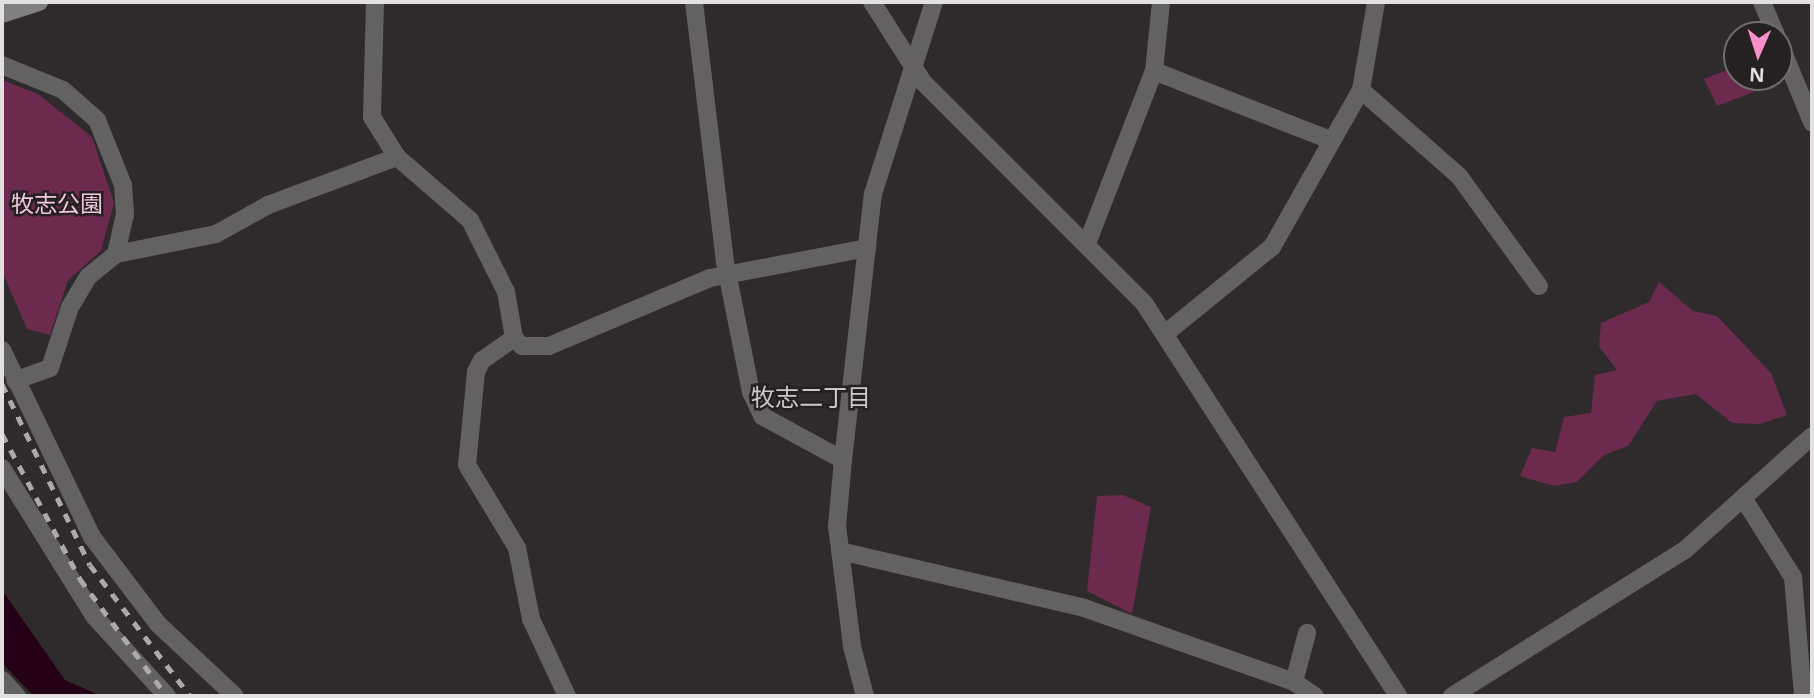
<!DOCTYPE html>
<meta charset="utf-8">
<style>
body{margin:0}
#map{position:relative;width:1814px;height:698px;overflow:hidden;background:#2f2b2d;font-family:"Noto Sans","Noto Sans JP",sans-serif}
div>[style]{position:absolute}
.green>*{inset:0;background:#6b2a4e}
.water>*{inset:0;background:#240116}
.minor>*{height:18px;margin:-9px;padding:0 9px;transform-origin:9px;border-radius:9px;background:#636162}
.tertiary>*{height:18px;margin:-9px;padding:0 9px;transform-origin:9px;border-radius:9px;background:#636162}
.secondary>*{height:18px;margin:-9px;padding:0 9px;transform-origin:9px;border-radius:9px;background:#827f80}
.rail>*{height:5px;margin-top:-2.5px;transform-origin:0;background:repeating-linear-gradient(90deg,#aba9aa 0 9px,transparent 0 18px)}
span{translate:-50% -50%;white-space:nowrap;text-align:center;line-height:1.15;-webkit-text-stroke:5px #252123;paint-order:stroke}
.park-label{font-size:23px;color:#f2c6db}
.neighbourhood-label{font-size:24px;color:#ccc7c9}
.frame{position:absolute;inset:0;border:4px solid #e2e0e1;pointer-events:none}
.north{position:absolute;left:1723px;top:21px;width:70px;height:70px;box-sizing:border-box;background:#252123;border:2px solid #716d6f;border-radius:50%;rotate:183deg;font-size:19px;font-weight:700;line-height:28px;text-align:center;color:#e2e0e1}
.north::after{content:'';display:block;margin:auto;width:24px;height:32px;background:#fa8fc7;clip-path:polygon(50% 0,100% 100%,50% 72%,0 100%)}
</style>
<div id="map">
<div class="green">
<div style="clip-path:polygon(1737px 66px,1737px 77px,1749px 77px,1756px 91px,1717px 106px,1704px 79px)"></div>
<div style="clip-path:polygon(2px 80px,38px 94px,92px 137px,114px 203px,101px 251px,68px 280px,50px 335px,27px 329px,2px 271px)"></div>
<div style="clip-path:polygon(1659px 282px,1693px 311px,1717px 316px,1771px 373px,1787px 415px,1760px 424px,1732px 423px,1696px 394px,1657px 401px,1628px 446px,1604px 455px,1577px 482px,1554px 486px,1520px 476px,1532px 448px,1555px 452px,1564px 417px,1591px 413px,1595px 375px,1617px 370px,1599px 346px,1601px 323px,1649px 302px)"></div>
<div style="clip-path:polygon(1123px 495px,1151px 507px,1132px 614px,1087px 591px,1097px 496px)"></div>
</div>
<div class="water">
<div style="clip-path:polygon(2px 590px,65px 680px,101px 696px,34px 696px,2px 663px)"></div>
</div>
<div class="minor">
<div style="left:375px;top:2px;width:115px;rotate:91.5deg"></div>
<div style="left:372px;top:117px;width:47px;rotate:58deg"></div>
<div style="left:397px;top:157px;width:96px;rotate:40.8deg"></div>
<div style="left:470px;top:220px;width:80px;rotate:63.4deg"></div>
<div style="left:506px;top:292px;width:47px;rotate:80.1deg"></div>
<div style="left:514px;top:338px;width:11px;rotate:45deg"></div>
<div style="left:522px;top:346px;width:27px"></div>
<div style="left:549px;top:346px;width:175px;rotate:-22.9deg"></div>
<div style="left:710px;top:278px;width:160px;rotate:-10.8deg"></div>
<div style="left:694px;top:2px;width:262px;rotate:83.2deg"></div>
<div style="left:725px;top:262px;width:133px;rotate:78.7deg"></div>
<div style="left:751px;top:392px;width:26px;rotate:65deg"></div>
<div style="left:762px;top:416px;width:92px;rotate:28.5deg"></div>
<div style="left:872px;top:2px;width:95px;rotate:57.5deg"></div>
<div style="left:923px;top:82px;width:313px;rotate:45deg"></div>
<div style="left:1144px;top:303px;width:468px;rotate:57.1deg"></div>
<div style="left:2px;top:65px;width:66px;rotate:22.3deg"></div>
<div style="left:63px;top:90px;width:45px;rotate:41.4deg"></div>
<div style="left:97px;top:120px;width:70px;rotate:68.2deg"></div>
<div style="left:123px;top:185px;width:29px;rotate:86deg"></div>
<div style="left:125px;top:214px;width:41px;rotate:102.7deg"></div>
<div style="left:116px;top:254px;width:36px;rotate:141deg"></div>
<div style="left:88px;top:277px;width:35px;rotate:121deg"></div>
<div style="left:70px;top:307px;width:64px;rotate:108.2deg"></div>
<div style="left:50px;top:368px;width:37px;rotate:160deg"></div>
<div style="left:1154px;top:71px;width:189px;rotate:21.4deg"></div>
<div style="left:1361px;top:90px;width:130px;rotate:41.3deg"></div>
<div style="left:1459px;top:176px;width:136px;rotate:54deg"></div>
<div style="left:1088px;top:241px;width:182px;rotate:-68.8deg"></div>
<div style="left:1154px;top:71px;width:69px;rotate:-84.2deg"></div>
<div style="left:116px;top:254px;width:102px;rotate:-11.3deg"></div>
<div style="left:216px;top:234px;width:60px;rotate:-29.1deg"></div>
<div style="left:268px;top:205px;width:138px;rotate:-20.4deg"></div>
<div style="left:1166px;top:333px;width:136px;rotate:-39.1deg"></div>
<div style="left:1272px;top:247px;width:180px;rotate:-60.5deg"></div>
<div style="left:1361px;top:90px;width:89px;rotate:-80.3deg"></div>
<div style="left:514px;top:338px;width:39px;rotate:145deg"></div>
<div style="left:482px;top:360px;width:13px;rotate:117deg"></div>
<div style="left:476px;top:372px;width:93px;rotate:95.5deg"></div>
<div style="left:467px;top:465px;width:97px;rotate:58.9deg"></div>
<div style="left:517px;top:548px;width:72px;rotate:78.8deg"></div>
<div style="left:531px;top:619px;width:85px;rotate:64.9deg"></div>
<div style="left:1743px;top:498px;width:93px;rotate:57.7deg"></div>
<div style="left:1793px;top:577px;width:119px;rotate:85.2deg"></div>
<div style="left:840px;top:551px;width:251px;rotate:13.1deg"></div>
<div style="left:1084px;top:608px;width:223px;rotate:19.4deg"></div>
<div style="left:1294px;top:682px;width:25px;rotate:34deg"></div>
<div style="left:2px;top:680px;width:22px;rotate:47deg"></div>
<div style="left:1294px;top:682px;width:51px;rotate:-75.1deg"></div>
<div style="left:865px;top:696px;width:52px;rotate:-104.6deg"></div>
<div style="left:852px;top:646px;width:121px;rotate:-97.1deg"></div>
<div style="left:837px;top:526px;width:66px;rotate:-84.8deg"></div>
<div style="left:843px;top:460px;width:268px;rotate:-83.6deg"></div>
<div style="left:873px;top:194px;width:201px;rotate:-72.4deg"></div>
<div style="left:1452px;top:696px;width:276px;rotate:-32.1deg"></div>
<div style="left:1686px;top:549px;width:169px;rotate:-41.9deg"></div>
</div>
<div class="tertiary">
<div style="left:1762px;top:2px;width:36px;rotate:67deg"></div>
<div style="left:1779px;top:42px;width:87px;rotate:67.6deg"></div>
<div style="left:2px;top:350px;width:208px;rotate:64.3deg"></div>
<div style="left:92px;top:537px;width:109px;rotate:52.8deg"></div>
<div style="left:158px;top:624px;width:105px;rotate:43.1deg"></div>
<div style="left:2px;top:468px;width:174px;rotate:58.1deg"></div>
<div style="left:94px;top:616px;width:108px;rotate:47.6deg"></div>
</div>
<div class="secondary">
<div style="left:2px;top:14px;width:39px;rotate:-18deg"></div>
</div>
<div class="rail">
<div style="left:2px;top:384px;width:201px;rotate:64.1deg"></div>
<div style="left:90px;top:565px;width:165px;rotate:52.6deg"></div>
<div style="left:2px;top:434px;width:165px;rotate:61.7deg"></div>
<div style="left:80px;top:579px;width:146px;rotate:53.4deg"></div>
</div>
<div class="park-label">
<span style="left:57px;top:203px">牧志公園</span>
</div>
<div class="neighbourhood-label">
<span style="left:811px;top:397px">牧志二丁目</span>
</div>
<div class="frame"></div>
<div class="north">N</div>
</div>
